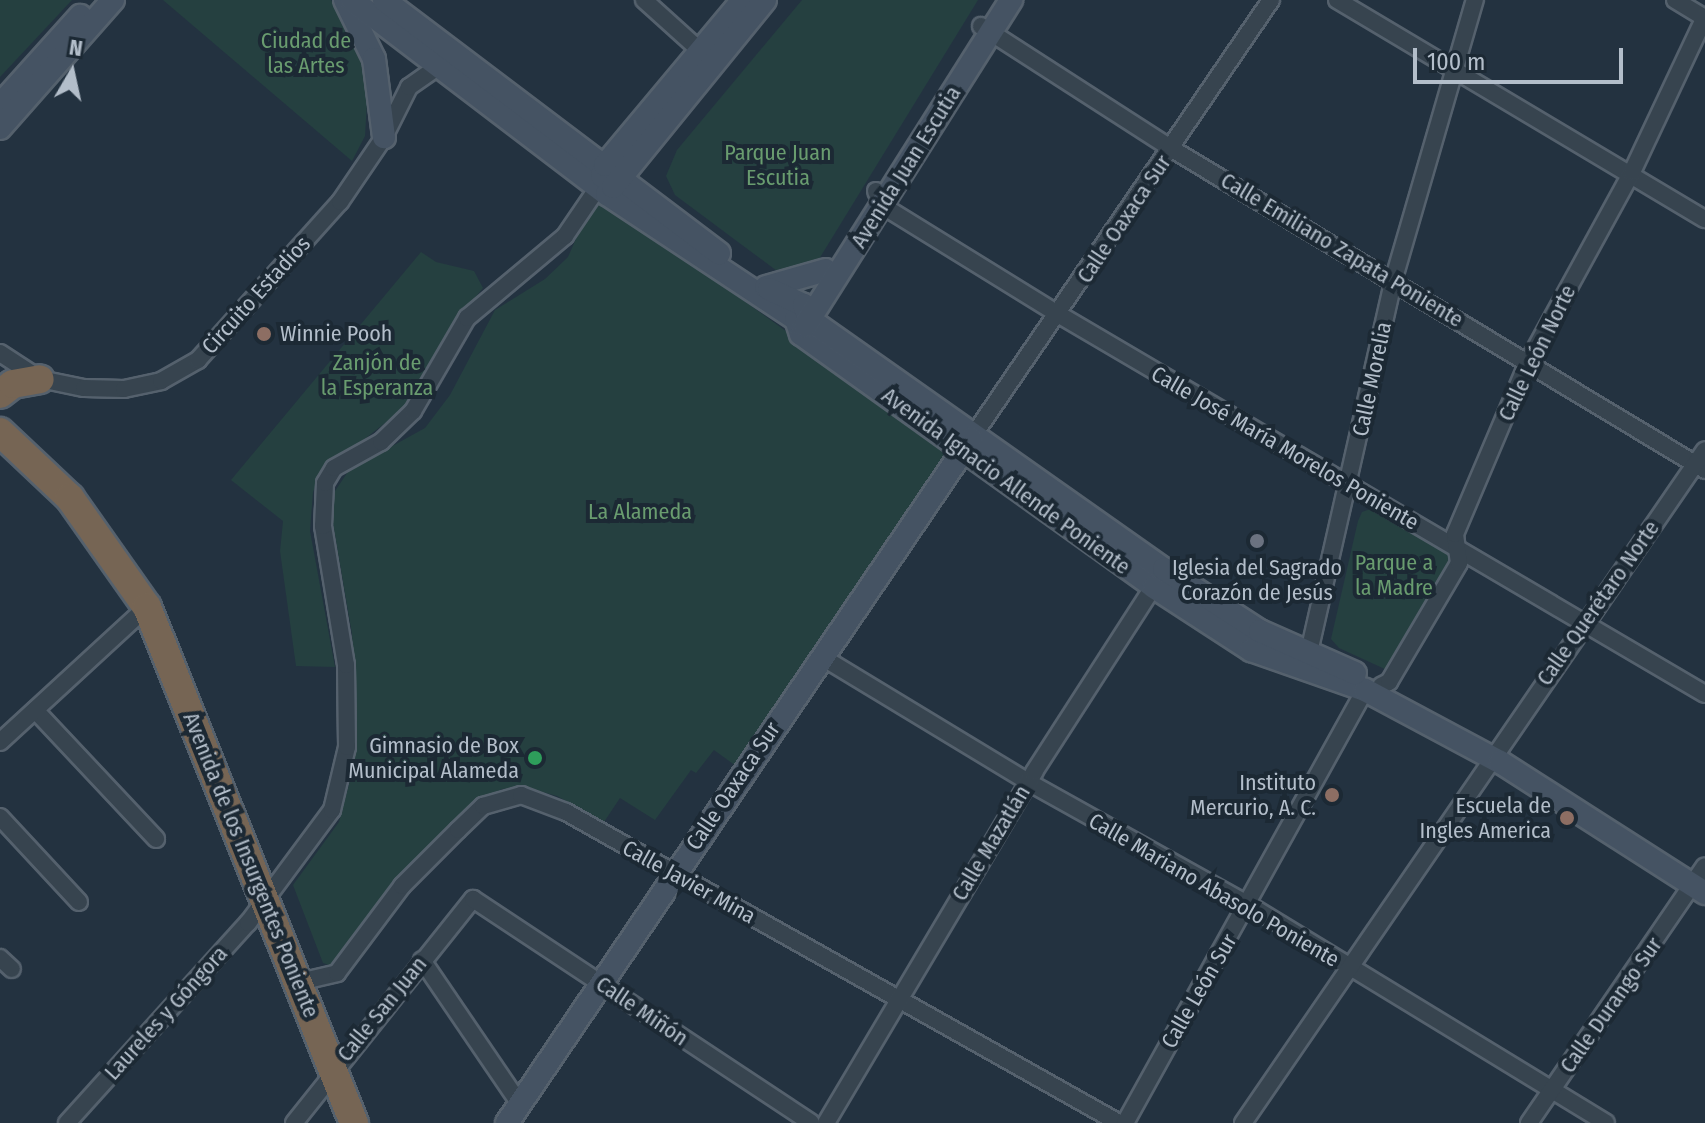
<!DOCTYPE html>
<meta charset="utf-8">
<style>
body{margin:0}
#map{position:relative;width:1705px;height:1123px;overflow:hidden;background:#233240;font-family:"Fira Sans Condensed",sans-serif}
div>[style]{position:absolute}
.green>*{inset:0;background:#254040}
.roads{filter:drop-shadow(2px 0 #55616d) drop-shadow(-2px 0 #55616d) drop-shadow(0 2px #55616d) drop-shadow(0 -2px #55616d)}
.street>*{height:16px;margin:-8px;padding:0 8px;transform-origin:8px;border-radius:8px;background:#37444f}
.secondary>*{height:22px;margin:-11px;padding:0 11px;transform-origin:11px;border-radius:11px;background:#455363}
.highway>*{height:28px;margin:-14px;padding:0 14px;transform-origin:14px;border-radius:14px;background:#766554}
.dots>*{width:22px;height:22px;translate:-50% -50%;box-sizing:border-box;border:4px solid #1c2934;border-radius:50%}
span{translate:-50% -50%;white-space:nowrap;text-align:center;line-height:1.15;-webkit-text-stroke:8px #1c2934;paint-order:stroke}
.park-label{font-size:22px;color:#699c6f}
.street-label{font-size:22px;color:#b3beca}
.poi-label{font-size:22px;color:#b3beca}
.left{translate:0 -50%;text-align:left}
.right{translate:-100% -50%;text-align:right}
.north{position:absolute;left:32px;top:32px;width:80px;height:80px;-webkit-text-stroke:6px #1c2934;paint-order:stroke;rotate:9deg;font-size:22px;font-weight:700;line-height:32px;text-align:center;color:#b3beca}
.north::after{content:'';display:block;margin:auto;width:28px;height:36px;background:#b3beca;clip-path:polygon(50% 0,100% 100%,50% 72%,0 100%)}
.scale{position:absolute;left:1413px;top:48px;width:210px;height:36px;box-sizing:border-box;border:4px solid #b3beca;border-top:0;padding-left:10px;font-size:24px;line-height:28px;white-space:nowrap;color:#b3beca;-webkit-text-stroke:6px #1c2934;paint-order:stroke}
</style>
<div id="map">
<div class="green">
<div style="clip-path:polygon(0 0,72px 0,0 77px)"></div>
<div style="clip-path:polygon(163px 0,331px 0,360px 44px,368px 84px,365px 136px,352px 161px)"></div>
<div style="clip-path:polygon(802px 0,978px 0,816px 264px,785px 277px,675px 195px,666px 176px,677px 150px)"></div>
<div style="clip-path:polygon(604px 199px,955px 454px,736px 766px,714px 750px,696px 773px,691px 770px,655px 820px,620px 798px,604px 822px,557px 796px,524px 787px,502px 789px,476px 802px,371px 912px,337px 960px,331px 966px,323px 963px,293px 885px,339px 822px,355px 762px,352px 634px,329px 500px,349px 470px,425px 428px,450px 395px,495px 310px,545px 279px,568px 257px,583px 223px)"></div>
<div style="clip-path:polygon(421px 252px,436px 262px,474px 271px,483px 288px,455px 322px,412px 402px,321px 473px,313px 492px,310px 531px,335px 667px,296px 666px,280px 551px,283px 521px,231px 480px)"></div>
<div style="clip-path:polygon(1376px 507px,1446px 548px,1454px 559px,1387px 670px,1339px 648px,1331px 639px,1358px 521px,1362px 512px)"></div>
</div>
<div class="roads">
<div class="street">
<div style="left:644px;top:0;width:84px;rotate:42.1deg"></div>
<div style="left:1337px;top:0;width:428px;rotate:30.8deg"></div>
<div style="left:1675px;top:0;width:35px;rotate:31deg"></div>
<div style="left:981px;top:26px;width:227px;rotate:32.8deg"></div>
<div style="left:1172px;top:149px;width:622px;rotate:31.06deg"></div>
<div style="left:876px;top:191px;width:17px;rotate:65deg"></div>
<div style="left:883px;top:206px;width:206px;rotate:31.7deg"></div>
<div style="left:1058px;top:314px;width:750px;rotate:30.43deg"></div>
<div style="left:0;top:353px;width:48px;rotate:33deg"></div>
<div style="left:40px;top:379px;width:45px;rotate:11.6deg"></div>
<div style="left:84px;top:388px;width:40px;rotate:1.4deg"></div>
<div style="left:124px;top:389px;width:38px;rotate:-12deg"></div>
<div style="left:161px;top:381px;width:43px;rotate:-29.6deg"></div>
<div style="left:198px;top:360px;width:212px;rotate:-48.1deg"></div>
<div style="left:340px;top:202px;width:78px;rotate:-55.9deg"></div>
<div style="left:384px;top:137px;width:56px;rotate:-63.4deg"></div>
<div style="left:409px;top:87px;width:39px;rotate:-35deg"></div>
<div style="left:973px;top:436px;width:528px;rotate:-55.65deg"></div>
<div style="left:822px;top:657px;width:241px;rotate:31.2deg"></div>
<div style="left:1028px;top:782px;width:253px;rotate:29.1deg"></div>
<div style="left:1249px;top:905px;width:418px;rotate:31.4deg"></div>
<div style="left:1307px;top:661px;width:393px;rotate:-77.2deg"></div>
<div style="left:1394px;top:278px;width:290px;rotate:-73.8deg"></div>
<div style="left:1381px;top:686px;width:9px;rotate:-27deg"></div>
<div style="left:1389px;top:682px;width:138px;rotate:-59.5deg"></div>
<div style="left:1459px;top:563px;width:29px;rotate:-98deg"></div>
<div style="left:1455px;top:534px;width:187px;rotate:-67deg"></div>
<div style="left:1528px;top:362px;width:217px;rotate:-61.3deg"></div>
<div style="left:1632px;top:172px;width:171px;rotate:-64.8deg"></div>
<div style="left:35px;top:710px;width:177px;rotate:46.8deg"></div>
<div style="left:0;top:742px;width:200px;rotate:-42.6deg"></div>
<div style="left:0;top:817px;width:116px;rotate:47.1deg"></div>
<div style="left:0;top:958px;width:16px;rotate:43deg"></div>
<div style="left:422px;top:960px;width:174px;rotate:55.8deg"></div>
<div style="left:299px;top:982px;width:39px;rotate:-13deg"></div>
<div style="left:337px;top:973px;width:109px;rotate:-53.2deg"></div>
<div style="left:402px;top:886px;width:79px;rotate:-45deg"></div>
<div style="left:458px;top:830px;width:35px;rotate:-44deg"></div>
<div style="left:483px;top:806px;width:40px;rotate:-16deg"></div>
<div style="left:521px;top:795px;width:48px;rotate:20.7deg"></div>
<div style="left:566px;top:812px;width:634px;rotate:29.35deg"></div>
<div style="left:67px;top:1123px;width:270px;rotate:-47.9deg"></div>
<div style="left:248px;top:923px;width:141px;rotate:-53.4deg"></div>
<div style="left:332px;top:810px;width:65px;rotate:-76.6deg"></div>
<div style="left:347px;top:747px;width:82px;rotate:-90.7deg"></div>
<div style="left:346px;top:665px;width:141px;rotate:-99.4deg"></div>
<div style="left:323px;top:526px;width:43px;rotate:-87.3deg"></div>
<div style="left:325px;top:483px;width:17px;rotate:-59deg"></div>
<div style="left:334px;top:468px;width:54px;rotate:-29deg"></div>
<div style="left:381px;top:442px;width:45px;rotate:-44.1deg"></div>
<div style="left:413px;top:411px;width:108px;rotate:-59.9deg"></div>
<div style="left:467px;top:318px;width:128px;rotate:-39.9deg"></div>
<div style="left:565px;top:236px;width:60px;rotate:-55.8deg"></div>
<div style="left:294px;top:1123px;width:287px;rotate:-51.4deg"></div>
<div style="left:473px;top:899px;width:405px;rotate:33.5deg"></div>
<div style="left:826px;top:1123px;width:408px;rotate:-59.3deg"></div>
<div style="left:1034px;top:772px;width:231px;rotate:-57.2deg"></div>
<div style="left:1125px;top:1123px;width:495px;rotate:-61deg"></div>
<div style="left:1243px;top:1123px;width:816px;rotate:-55.53deg"></div>
<div style="left:1529px;top:1123px;width:311px;rotate:-55.6deg"></div>
</div>
<div class="secondary">
<div style="left:345px;top:0;width:66px;rotate:63.8deg"></div>
<div style="left:374px;top:59px;width:79px;rotate:82.7deg"></div>
<div style="left:352px;top:0;width:320px;rotate:37.3deg"></div>
<div style="left:607px;top:194px;width:227px;rotate:33.5deg"></div>
<div style="left:796px;top:319px;width:16px;rotate:72deg"></div>
<div style="left:801px;top:334px;width:434px;rotate:35.6deg"></div>
<div style="left:1154px;top:587px;width:116px;rotate:33deg"></div>
<div style="left:1251px;top:650px;width:121px;rotate:19.3deg"></div>
<div style="left:1365px;top:690px;width:153px;rotate:28.1deg"></div>
<div style="left:1500px;top:762px;width:243px;rotate:32.6deg"></div>
<div style="left:384px;top:0;width:420px;rotate:37.1deg"></div>
<div style="left:0;top:105px;width:120px;rotate:-48deg"></div>
<div style="left:0;top:128px;width:171px;rotate:-48.6deg"></div>
<div style="left:602px;top:176px;width:11px;rotate:-75deg"></div>
<div style="left:605px;top:165px;width:215px;rotate:-50.1deg"></div>
<div style="left:613px;top:187px;width:241px;rotate:-50.9deg"></div>
<div style="left:766px;top:287px;width:62px;rotate:-15.8deg"></div>
<div style="left:769px;top:289px;width:38px;rotate:25deg"></div>
<div style="left:804px;top:305px;width:15px;rotate:70deg"></div>
<div style="left:809px;top:319px;width:434px;rotate:35.2deg"></div>
<div style="left:1164px;top:569px;width:114px;rotate:32.9deg"></div>
<div style="left:1260px;top:631px;width:104px;rotate:23.9deg"></div>
<div style="left:805px;top:326px;width:386px;rotate:-57.7deg"></div>
<div style="left:507px;top:1123px;width:827px;rotate:-55.85deg"></div>
</div>
<div class="highway">
<div style="left:0;top:394px;width:16px;rotate:-38deg"></div>
<div style="left:13px;top:384px;width:27px;rotate:-10deg"></div>
<div style="left:0;top:432px;width:96px;rotate:43.3deg"></div>
<div style="left:70px;top:498px;width:133px;rotate:54.8deg"></div>
<div style="left:147px;top:607px;width:556px;rotate:68.14deg"></div>
</div>
</div>
<div class="dots">
<div style="left:264px;top:334px;background:#8d6e63"></div>
<div style="left:1257px;top:541px;background:#6b7280"></div>
<div style="left:535px;top:758px;background:#2e9e5b"></div>
<div style="left:1332px;top:795px;background:#8d6e63"></div>
<div style="left:1567px;top:818px;background:#8d6e63"></div>
</div>
<div class="park-label">
<span style="left:306px;top:53px">Ciudad de<br>las Artes</span>
<span style="left:778px;top:165px">Parque Juan<br>Escutia</span>
<span style="left:377px;top:375px">Zanjón de<br>la Esperanza</span>
<span style="left:640px;top:512px">La Alameda</span>
<span style="left:1394px;top:575px">Parque a<br>la Madre</span>
</div>
<div class="street-label">
<span style="left:906px;top:167px;rotate:-58deg">Avenida Juan Escutia</span>
<span style="left:1124px;top:219px;rotate:-56deg">Calle Oaxaca Sur</span>
<span style="left:1342px;top:250px;rotate:31deg">Calle Emiliano Zapata Poniente</span>
<span style="left:256px;top:295px;rotate:-48deg">Circuito Estadios</span>
<span style="left:1537px;top:353px;rotate:-64deg">Calle León Norte</span>
<span style="left:1372px;top:379px;rotate:-78deg">Calle Morelia</span>
<span style="left:1285px;top:448px;rotate:30deg">Calle José María Morelos Poniente</span>
<span style="left:1006px;top:481px;rotate:36deg">Avenida Ignacio Allende Poniente</span>
<span style="left:1598px;top:603px;rotate:-55deg">Calle Querétaro Norte</span>
<span style="left:733px;top:786px;rotate:-56deg">Calle Oaxaca Sur</span>
<span style="left:991px;top:843px;rotate:-59deg">Calle Mazatlán</span>
<span style="left:251px;top:865px;rotate:68deg">Avenida de los Insurgentes Poniente</span>
<span style="left:689px;top:882px;rotate:29deg">Calle Javier Mina</span>
<span style="left:1214px;top:890px;rotate:30deg">Calle Mariano Abasolo Poniente</span>
<span style="left:1199px;top:991px;rotate:-60deg">Calle León Sur</span>
<span style="left:1611px;top:1005px;rotate:-55deg">Calle Durango Sur</span>
<span style="left:382px;top:1009px;rotate:-51deg">Calle San Juan</span>
<span style="left:642px;top:1011px;rotate:34deg">Calle Miñón</span>
<span style="left:166px;top:1013px;rotate:-48deg">Laureles y Góngora</span>
</div>
<div class="poi-label">
<span class="left" style="left:280px;top:334px">Winnie Pooh</span>
<span style="left:1257px;top:580px">Iglesia del Sagrado<br>Corazón de Jesús</span>
<span class="right" style="left:519px;top:758px">Gimnasio de Box<br>Municipal Alameda</span>
<span class="right" style="left:1316px;top:795px">Instituto<br>Mercurio, A. C.</span>
<span class="right" style="left:1551px;top:818px">Escuela de<br>Ingles America</span>
</div>
<div class="north">N</div>
<div class="scale">100 m</div>
</div>
